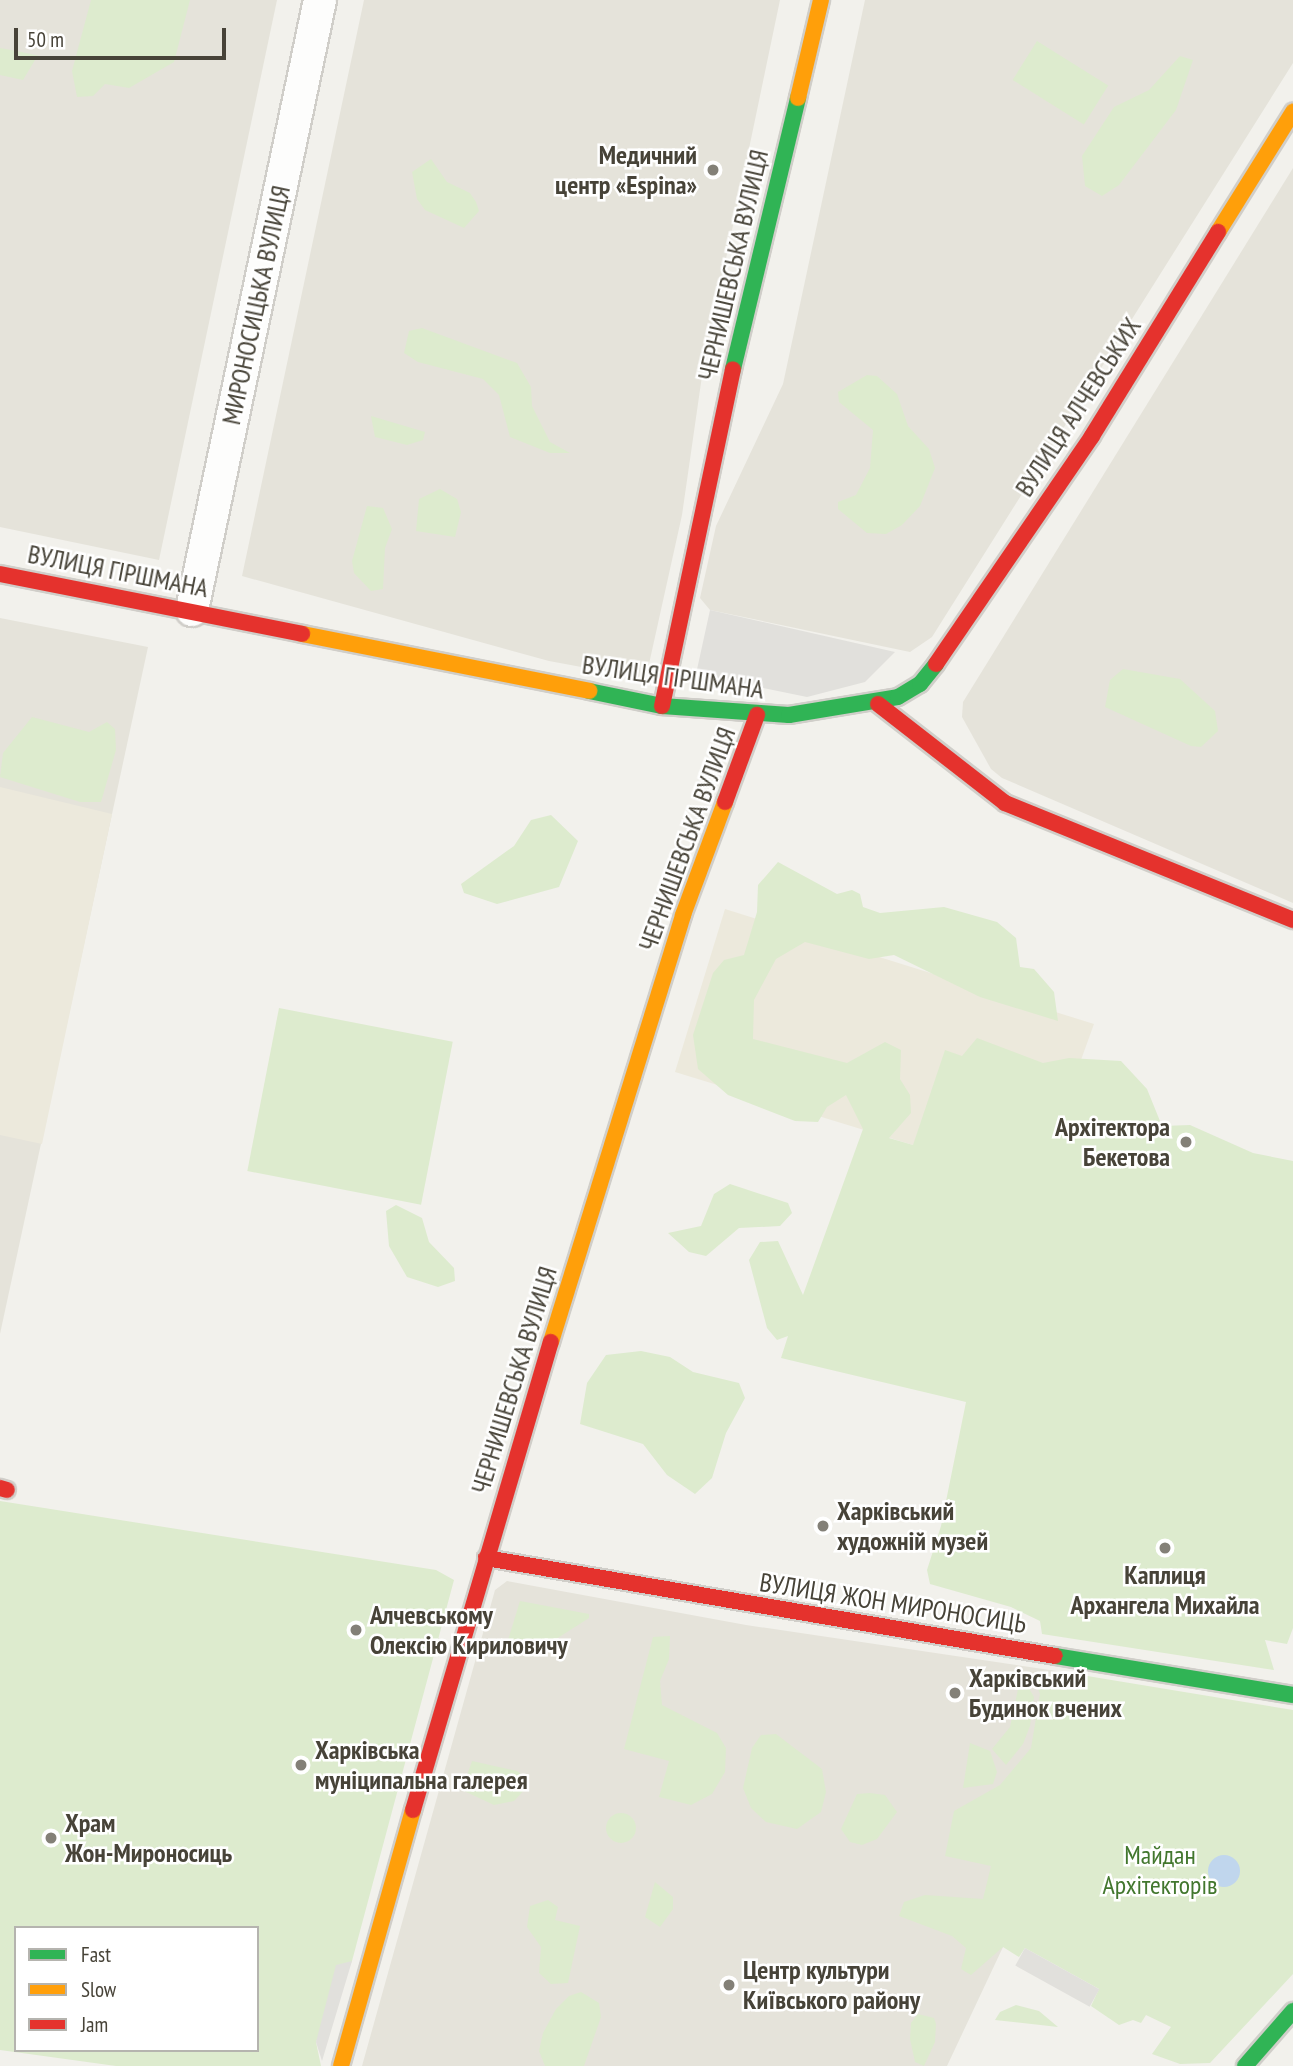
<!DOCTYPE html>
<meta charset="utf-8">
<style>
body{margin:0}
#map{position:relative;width:1293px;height:2066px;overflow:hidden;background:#f2f1ec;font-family:"PT Sans Narrow",sans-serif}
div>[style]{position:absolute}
.residential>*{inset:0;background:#e5e3da}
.education>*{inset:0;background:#ece9dc}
.green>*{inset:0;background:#ddebce;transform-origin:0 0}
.round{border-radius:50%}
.parking>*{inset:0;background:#e1e0dc;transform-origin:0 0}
.water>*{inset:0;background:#c0d6ed}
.roads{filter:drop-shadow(2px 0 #d0cec9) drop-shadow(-2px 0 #d0cec9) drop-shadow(0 2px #d0cec9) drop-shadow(0 -2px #d0cec9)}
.street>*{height:32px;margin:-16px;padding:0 16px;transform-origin:16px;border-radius:16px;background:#fdfdfc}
.fast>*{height:16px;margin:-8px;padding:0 8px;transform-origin:8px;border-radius:8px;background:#30b455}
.slow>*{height:16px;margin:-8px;padding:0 8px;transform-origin:8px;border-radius:8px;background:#ff9f0a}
.jam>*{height:16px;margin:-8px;padding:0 8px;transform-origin:8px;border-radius:8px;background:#e5322d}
.dots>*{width:19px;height:19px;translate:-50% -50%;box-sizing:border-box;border:4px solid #fff;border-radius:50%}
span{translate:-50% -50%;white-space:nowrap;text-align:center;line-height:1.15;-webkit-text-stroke:5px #fff;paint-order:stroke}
.poi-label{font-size:26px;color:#474338;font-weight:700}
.right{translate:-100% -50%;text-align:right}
.left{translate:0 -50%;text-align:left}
.street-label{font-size:26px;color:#474338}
.park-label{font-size:26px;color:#42772e}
.legend{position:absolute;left:14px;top:1926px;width:245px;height:126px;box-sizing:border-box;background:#fff;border:2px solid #b5b4af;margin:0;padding:9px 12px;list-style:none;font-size:21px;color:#474338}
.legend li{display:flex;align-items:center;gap:14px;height:35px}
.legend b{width:35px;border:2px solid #b5b4af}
.scale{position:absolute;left:14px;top:28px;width:212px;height:32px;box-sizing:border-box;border:4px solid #474338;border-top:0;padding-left:9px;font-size:21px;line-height:24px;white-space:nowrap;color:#474338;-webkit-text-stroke:5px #fff;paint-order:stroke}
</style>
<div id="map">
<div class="residential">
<div style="clip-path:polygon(0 0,277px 0,159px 560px,0 527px)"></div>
<div style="clip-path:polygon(364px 0,780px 0,703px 369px,682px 515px,647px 673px,641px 678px,549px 661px,242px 576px)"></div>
<div style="clip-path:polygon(865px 0,1293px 0,1293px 63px,932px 637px,910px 652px,710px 610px,700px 598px,716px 526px,783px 384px)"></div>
<div style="clip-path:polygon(1293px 168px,1293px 903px,1002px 778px,991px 769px,962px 717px,963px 702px)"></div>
<div style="clip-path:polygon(0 618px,148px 647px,0 1334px)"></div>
<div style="clip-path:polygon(507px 1581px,746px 1625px,1063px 1672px,1050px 1749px,1003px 1947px,947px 2066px,362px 2066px,495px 1590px)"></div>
</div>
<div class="education">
<div style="clip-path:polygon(0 787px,112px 814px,42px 1144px,0 1135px)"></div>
<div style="clip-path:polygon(725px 909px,1094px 1024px,1069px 1093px,913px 1145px,675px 1072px)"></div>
</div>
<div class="green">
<div style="clip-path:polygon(91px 0,190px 0,174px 62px,129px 88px,105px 84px,93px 96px,77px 97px,72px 71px)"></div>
<div style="left:1037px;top:41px;width:84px;height:46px;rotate:32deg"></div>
<div style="clip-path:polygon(0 48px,17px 51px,44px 57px,35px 60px,23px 80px,0 75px)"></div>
<div style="clip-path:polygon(1180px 56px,1193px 60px,1176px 110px,1119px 185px,1102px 196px,1085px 186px,1082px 156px,1114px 107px,1149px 90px)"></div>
<div style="clip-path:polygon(431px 159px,447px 182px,470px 193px,476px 202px,479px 211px,464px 228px,425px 210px,417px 199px,412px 172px)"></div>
<div style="clip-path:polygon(422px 328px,517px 363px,531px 387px,532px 406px,550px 442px,570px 453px,550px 453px,510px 437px,499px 395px,483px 379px,418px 362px,404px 353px,409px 331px)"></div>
<div style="clip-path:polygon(867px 375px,877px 376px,897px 394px,908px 426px,929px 449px,935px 468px,920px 506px,902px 525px,886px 534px,867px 533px,838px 509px,838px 502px,856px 495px,870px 468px,873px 430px,839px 402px,838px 392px)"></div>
<div style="clip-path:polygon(371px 416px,425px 432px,423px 440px,407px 445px,375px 437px)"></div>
<div style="clip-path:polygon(440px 489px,457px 499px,461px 512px,455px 537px,416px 531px,419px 499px)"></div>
<div style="clip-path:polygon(367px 506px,383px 508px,392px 529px,385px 548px,383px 589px,371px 591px,354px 573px,352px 561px)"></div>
<div style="clip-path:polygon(1123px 669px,1180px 679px,1215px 711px,1218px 731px,1201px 747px,1191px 746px,1105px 707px,1110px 680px)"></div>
<div style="clip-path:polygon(32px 717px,89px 732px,107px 722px,115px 729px,116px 750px,101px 802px,80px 802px,0 777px,3px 753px)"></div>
<div style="clip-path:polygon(551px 815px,578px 841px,559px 887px,497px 904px,464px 893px,461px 884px,514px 846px,531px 820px)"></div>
<div style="clip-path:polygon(778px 862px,837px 894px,852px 890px,860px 894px,863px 907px,880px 913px,944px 907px,997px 922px,1016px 938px,1020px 967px,1034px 969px,1054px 992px,1058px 1021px,980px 997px,894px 955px,869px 959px,805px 942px,776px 959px,754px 1000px,753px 1039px,847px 1063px,885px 1042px,901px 1050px,900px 1079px,910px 1095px,911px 1113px,889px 1138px,913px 1145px,945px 1050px,962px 1056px,977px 1038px,1043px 1063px,1069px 1058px,1121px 1061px,1147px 1089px,1162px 1126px,1190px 1125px,1253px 1153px,1293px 1161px,1293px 1628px,1287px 1644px,1265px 1640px,1274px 1670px,1042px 1634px,1040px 1621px,1011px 1607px,930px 1584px,927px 1570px,941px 1526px,966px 1402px,781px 1358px,788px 1336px,777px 1340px,767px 1328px,749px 1260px,760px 1242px,778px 1241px,803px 1295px,863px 1129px,846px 1095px,827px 1107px,818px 1122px,795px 1121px,728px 1095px,698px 1069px,693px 1035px,713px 973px,724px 960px,744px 955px,757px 912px,758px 885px)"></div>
<div style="left:279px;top:1008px;width:177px;height:166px;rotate:11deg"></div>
<div style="clip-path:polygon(730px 1184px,788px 1203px,792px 1213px,780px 1226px,739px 1228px,706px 1256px,689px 1252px,668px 1233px,701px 1226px,714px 1194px)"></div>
<div style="clip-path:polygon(396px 1205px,422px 1218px,429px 1242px,454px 1268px,455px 1281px,438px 1287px,407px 1277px,389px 1246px,386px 1211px)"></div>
<div style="clip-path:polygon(641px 1351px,670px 1357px,693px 1372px,739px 1383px,745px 1398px,726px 1433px,712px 1478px,695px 1494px,667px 1475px,643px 1444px,580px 1424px,587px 1383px,606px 1355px)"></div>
<div style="clip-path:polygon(evenodd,0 1501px,436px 1570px,454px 1580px,352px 1961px,316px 2042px,321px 2066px,116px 2066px,0 2050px,0 1501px,16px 1928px,257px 1928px,257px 2050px,16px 2050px,16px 1928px)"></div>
<div style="clip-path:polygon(520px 1601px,589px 1614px,589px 1618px,553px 1641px,504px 1653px)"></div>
<div style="clip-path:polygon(670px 1636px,669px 1659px,660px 1681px,662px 1705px,717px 1733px,726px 1748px,725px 1772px,712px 1794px,691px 1805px,659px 1797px,669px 1761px,624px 1749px,653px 1637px)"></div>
<div style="clip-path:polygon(1063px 1672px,1293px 1710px,1293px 1974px,1210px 2063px,1180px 2064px,1152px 2054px,1171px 2027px,1146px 2015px,1141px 2023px,1133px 2020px,1119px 2025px,1091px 2006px,1099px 1989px,1025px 1948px,1019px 1957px,1003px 1947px,971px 1975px,961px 1969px,966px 1948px,952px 1936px,899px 1916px,904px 1902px,925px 1895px,983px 1899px,991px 1866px,945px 1856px,954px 1811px,1000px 1785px,1031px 1748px,1040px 1694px,1033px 1677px,1062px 1681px)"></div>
<div style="clip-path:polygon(1021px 1675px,1034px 1697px,1030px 1726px,1023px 1744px,1006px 1765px,992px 1749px,1010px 1727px)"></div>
<div style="clip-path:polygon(776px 1734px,822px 1769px,826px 1792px,821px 1812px,797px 1829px,766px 1822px,751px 1808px,743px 1788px,752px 1748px,761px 1735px)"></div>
<div style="clip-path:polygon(970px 1743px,990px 1751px,997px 1772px,993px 1784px,963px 1788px)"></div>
<div style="clip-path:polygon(472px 1761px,517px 1771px,529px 1780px,528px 1786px,514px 1801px,494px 1805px,462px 1790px)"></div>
<div style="clip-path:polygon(870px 1793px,885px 1795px,897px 1812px,877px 1839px,862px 1845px,850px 1842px,841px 1829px,857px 1794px)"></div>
<div class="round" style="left:606px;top:1813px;width:30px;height:30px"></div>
<div style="clip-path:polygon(655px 1882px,673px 1897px,673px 1909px,660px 1927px,645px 1917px)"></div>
<div style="clip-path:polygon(548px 1900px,558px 1907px,555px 1920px,580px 1926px,568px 1983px,551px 1984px,539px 1973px,541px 1947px,527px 1927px,530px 1906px)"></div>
<div style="clip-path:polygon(581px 1992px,599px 2003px,601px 2017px,584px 2066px,545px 2066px,539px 2051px,543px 2033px,556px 2009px,569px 1996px)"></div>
<div style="clip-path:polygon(1016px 2005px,1039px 2011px,1058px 2027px,995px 2020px,1000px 2012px)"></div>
<div style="clip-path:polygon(918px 2014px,934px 2018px,936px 2024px,935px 2042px,924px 2066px,915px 2062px,910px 2039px,911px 2023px)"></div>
</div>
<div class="parking">
<div style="clip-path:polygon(710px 610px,895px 652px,865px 682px,807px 697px,696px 674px)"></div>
<div style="left:1025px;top:1948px;width:85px;height:20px;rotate:29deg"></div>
<div style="clip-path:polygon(352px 1961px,322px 2061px,316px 2042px,336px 1965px)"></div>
</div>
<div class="water">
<div class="round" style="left:1208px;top:1855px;width:32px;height:32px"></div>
</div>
<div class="roads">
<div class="street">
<div style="left:192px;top:610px;width:623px;rotate:-78.15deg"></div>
</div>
<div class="fast">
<div style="left:733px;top:369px;width:279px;rotate:-76.5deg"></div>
<div style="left:589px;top:691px;width:75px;rotate:11.6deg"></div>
<div style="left:662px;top:706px;width:127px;rotate:4.1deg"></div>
<div style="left:789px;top:715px;width:110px;rotate:-9.4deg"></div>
<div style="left:898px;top:697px;width:26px;rotate:-31deg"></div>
<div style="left:920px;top:684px;width:26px;rotate:-51deg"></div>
<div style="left:1055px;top:1656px;width:241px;rotate:9.3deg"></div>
<div style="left:1245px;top:2066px;width:73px;rotate:-48.9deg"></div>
</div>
<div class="slow">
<div style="left:798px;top:98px;width:101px;rotate:-76.8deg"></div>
<div style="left:1218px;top:232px;width:142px;rotate:-58deg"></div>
<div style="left:302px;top:634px;width:293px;rotate:11.2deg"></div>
<div style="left:551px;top:1342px;width:447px;rotate:-72.8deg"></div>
<div style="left:683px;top:915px;width:121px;rotate:-69.6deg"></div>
<div style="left:341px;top:2066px;width:266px;rotate:-74.3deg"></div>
</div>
<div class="jam">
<div style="left:0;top:574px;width:308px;rotate:11.2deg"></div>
<div style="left:936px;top:664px;width:276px;rotate:-55.6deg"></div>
<div style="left:1092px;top:436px;width:240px;rotate:-58.3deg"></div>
<div style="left:878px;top:704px;width:161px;rotate:37.9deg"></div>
<div style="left:1005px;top:803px;width:311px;rotate:22.1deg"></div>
<div style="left:662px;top:706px;width:344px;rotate:-78.1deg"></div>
<div style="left:725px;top:802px;width:93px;rotate:-69.8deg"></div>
<div style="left:0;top:1488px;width:7px;rotate:16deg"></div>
<div style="left:486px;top:1558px;width:577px;rotate:9.77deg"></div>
<div style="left:413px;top:1810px;width:488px;rotate:-73.6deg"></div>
</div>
</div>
<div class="dots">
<div style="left:713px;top:170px;background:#838077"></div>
<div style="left:1186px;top:1142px;background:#838077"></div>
<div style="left:823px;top:1526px;background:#838077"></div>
<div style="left:1165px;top:1548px;background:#838077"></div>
<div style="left:356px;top:1630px;background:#838077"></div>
<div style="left:955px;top:1693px;background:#838077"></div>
<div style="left:301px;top:1765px;background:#838077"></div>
<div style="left:51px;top:1838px;background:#838077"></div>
<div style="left:729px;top:1985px;background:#838077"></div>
</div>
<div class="poi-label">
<span class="right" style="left:697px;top:170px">Медичний<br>центр «Espina»</span>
<span class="right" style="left:1170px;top:1142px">Архітектора<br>Бекетова</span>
<span class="left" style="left:837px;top:1526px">Харківський<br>художній музей</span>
<span style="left:1165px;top:1590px">Каплиця<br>Архангела Михайла</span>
<span class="left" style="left:370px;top:1630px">Алчевському<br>Олексію Кириловичу</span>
<span class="left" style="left:969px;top:1693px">Харківський<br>Будинок вчених</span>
<span class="left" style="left:315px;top:1765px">Харківська<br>муніципальна галерея</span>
<span class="left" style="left:65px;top:1838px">Храм<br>Жон-Мироносиць</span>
<span class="left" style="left:743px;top:1985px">Центр культури<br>Київського району</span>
</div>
<div class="street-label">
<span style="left:733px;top:265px;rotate:-77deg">ЧЕРНИШЕВСЬКА ВУЛИЦЯ</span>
<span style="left:256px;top:305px;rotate:-78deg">МИРОНОСИЦЬКА ВУЛИЦЯ</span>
<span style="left:1078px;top:407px;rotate:-57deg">ВУЛИЦЯ АЛЧЕВСЬКИХ</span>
<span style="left:118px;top:571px;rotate:11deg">ВУЛИЦЯ ГІРШМАНА</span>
<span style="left:673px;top:677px;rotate:8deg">ВУЛИЦЯ ГІРШМАНА</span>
<span style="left:687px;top:839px;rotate:-70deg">ЧЕРНИШЕВСЬКА ВУЛИЦЯ</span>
<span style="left:514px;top:1380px;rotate:-73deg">ЧЕРНИШЕВСЬКА ВУЛИЦЯ</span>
<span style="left:893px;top:1603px;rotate:9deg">ВУЛИЦЯ ЖОН МИРОНОСИЦЬ</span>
</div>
<div class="park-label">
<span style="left:1160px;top:1870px">Майдан<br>Архітекторів</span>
</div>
<ul class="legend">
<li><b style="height:9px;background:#30b455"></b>Fast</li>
<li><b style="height:9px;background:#ff9f0a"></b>Slow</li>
<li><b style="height:9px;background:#e5322d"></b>Jam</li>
</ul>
<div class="scale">50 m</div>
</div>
